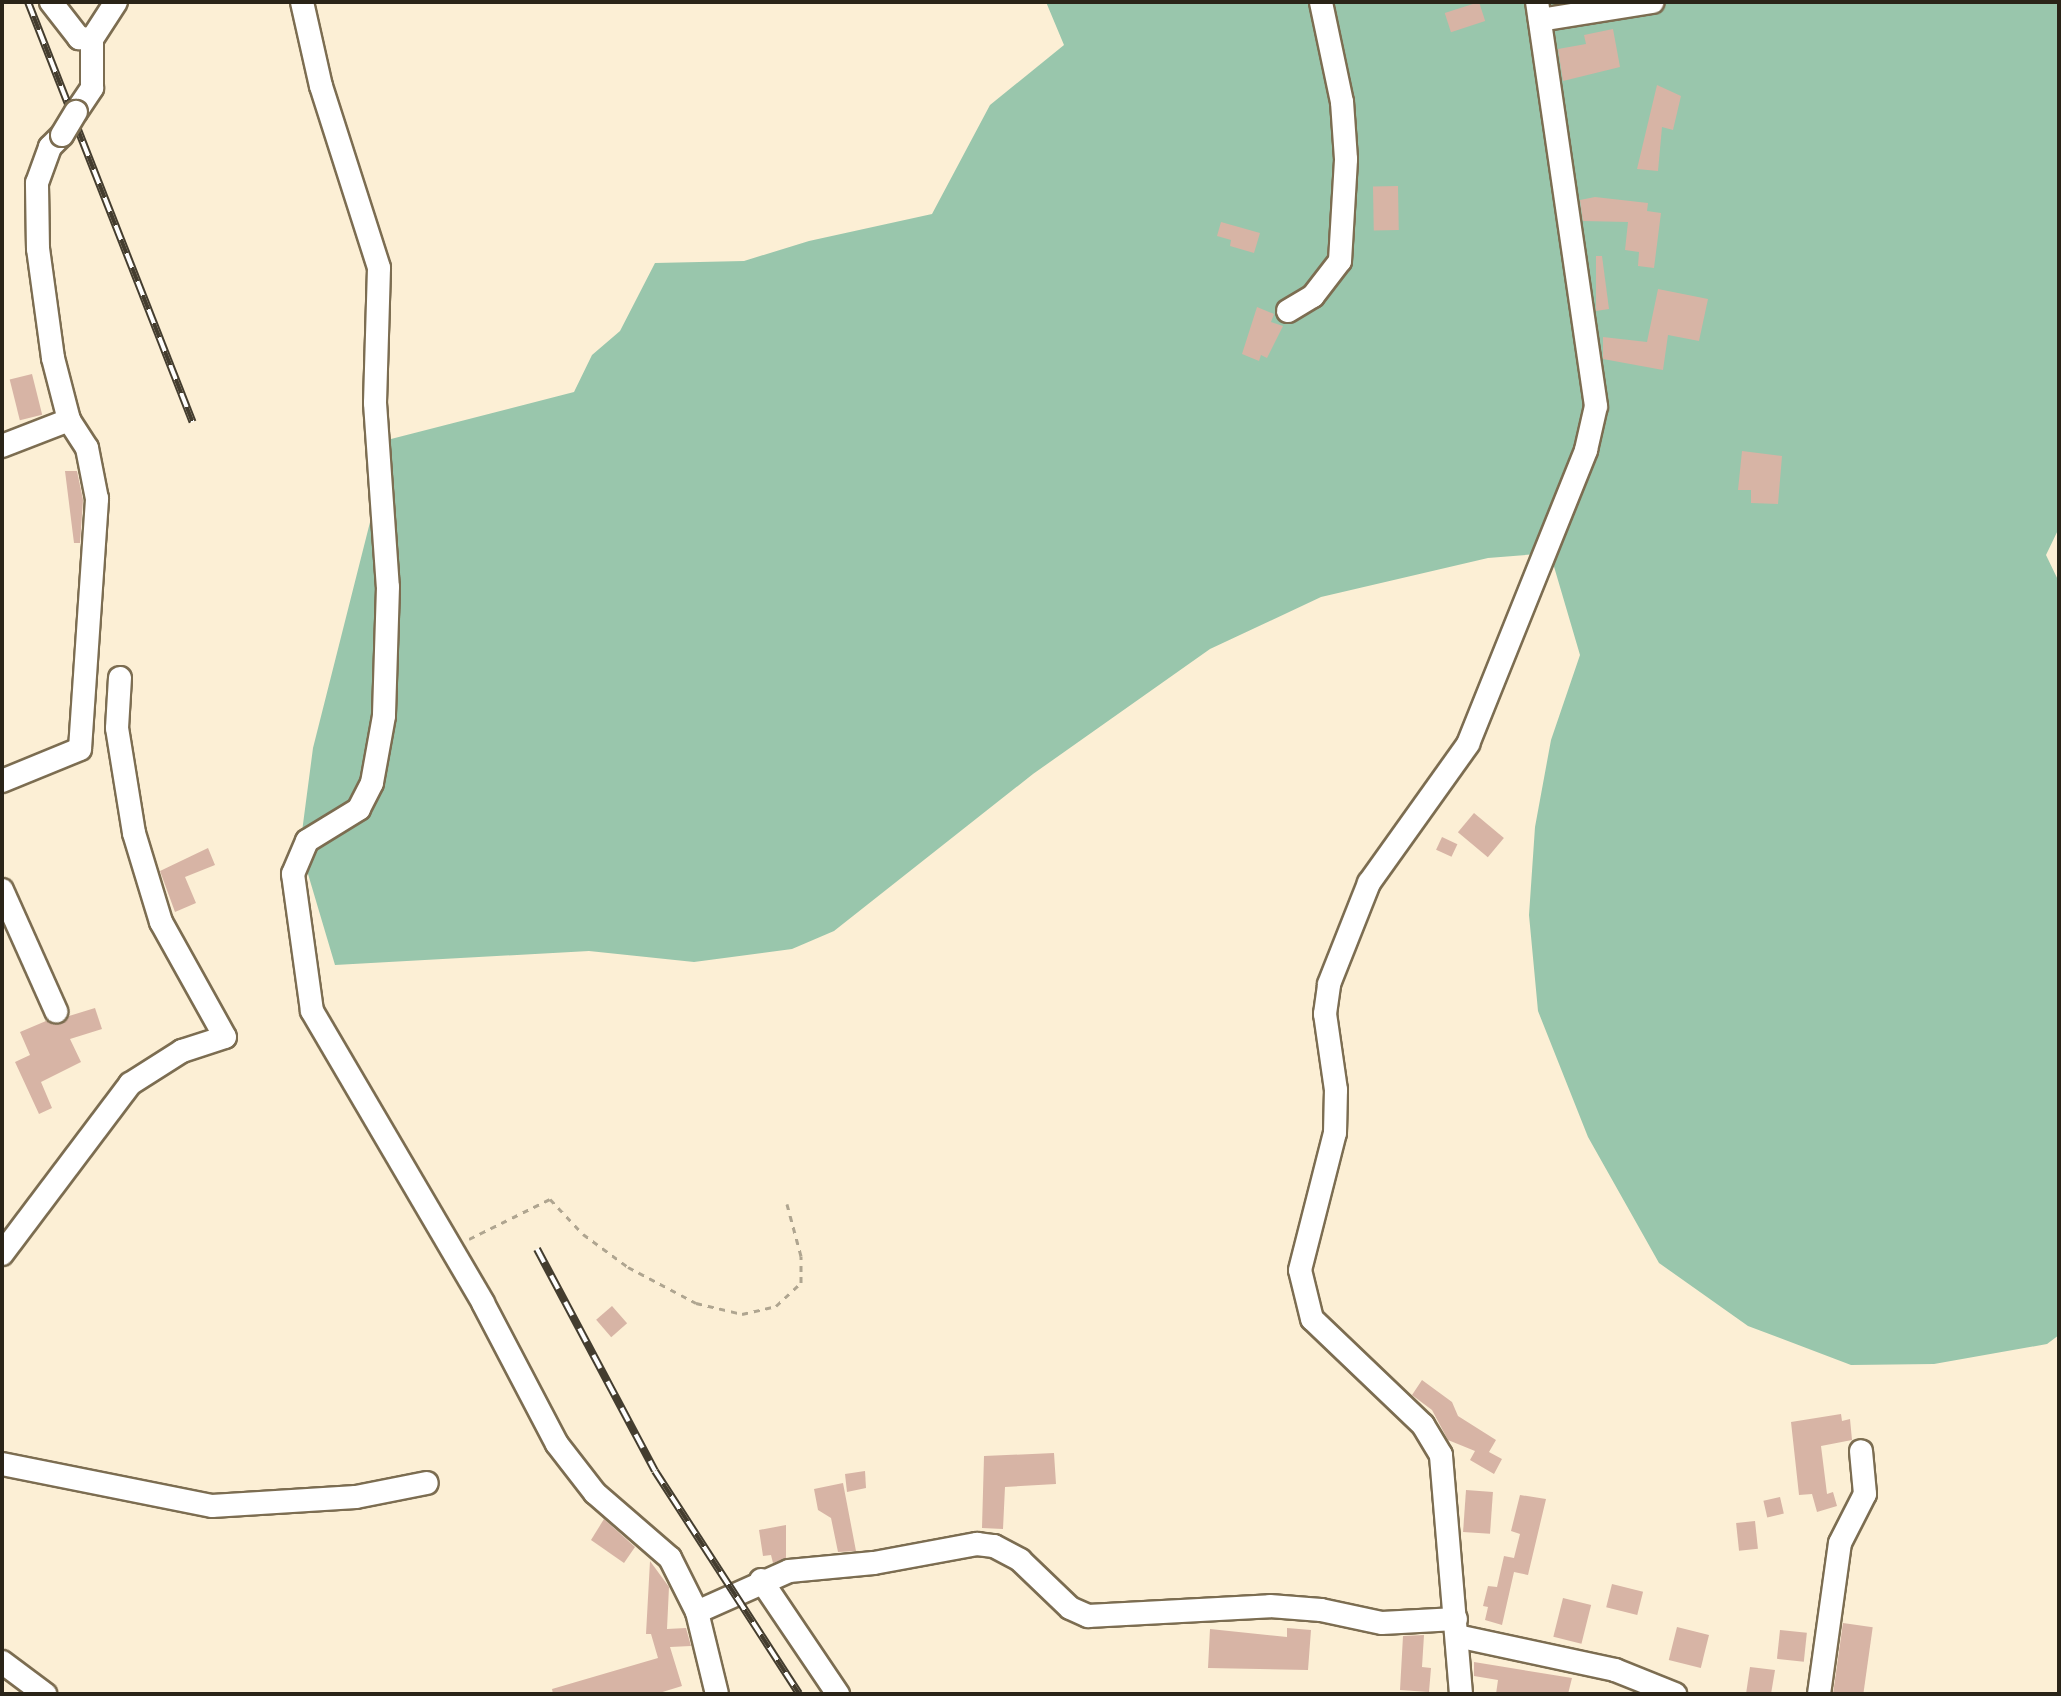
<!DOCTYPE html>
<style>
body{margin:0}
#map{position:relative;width:2061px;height:1696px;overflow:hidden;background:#fcefd5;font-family:"Space Grotesk",sans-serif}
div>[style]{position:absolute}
.forest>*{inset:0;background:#99c6ac}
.building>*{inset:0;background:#d7b4a5;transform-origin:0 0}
.path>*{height:3px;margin-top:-1.5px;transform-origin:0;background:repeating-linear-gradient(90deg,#afa590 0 6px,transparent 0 12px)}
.roads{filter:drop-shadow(2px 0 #7c6d51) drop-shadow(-2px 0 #7c6d51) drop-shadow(0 2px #7c6d51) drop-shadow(0 -2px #7c6d51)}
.street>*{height:22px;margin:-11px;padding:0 11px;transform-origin:11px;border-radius:11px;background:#fff}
.rail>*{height:8px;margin-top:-4px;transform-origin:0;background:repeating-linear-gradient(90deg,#fefefe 0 15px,#443d2f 0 30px);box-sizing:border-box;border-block:2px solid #443d2f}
.bridges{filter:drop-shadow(2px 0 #7c6d51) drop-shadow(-2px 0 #7c6d51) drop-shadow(0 2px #7c6d51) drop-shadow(0 -2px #7c6d51)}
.street-bridge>*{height:22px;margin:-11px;padding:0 11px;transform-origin:11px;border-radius:11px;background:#fff}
span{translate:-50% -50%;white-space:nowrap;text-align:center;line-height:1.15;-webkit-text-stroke:6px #fefefe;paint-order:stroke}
.frame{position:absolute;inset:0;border:4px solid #2a2418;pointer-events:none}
</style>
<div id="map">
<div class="forest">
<div style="clip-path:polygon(1046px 2px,2059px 2px,2059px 528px,2046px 555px,2059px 582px,2059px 1335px,2047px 1344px,1934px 1364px,1851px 1365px,1748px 1326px,1659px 1263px,1588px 1137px,1538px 1011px,1529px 915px,1535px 827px,1551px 740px,1580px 655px,1550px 553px,1488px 558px,1321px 597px,1210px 649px,1033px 774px,834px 931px,792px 949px,694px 962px,589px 951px,335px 965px,300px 847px,313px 748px,391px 439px,574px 392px,592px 355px,620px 331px,655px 263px,744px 261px,809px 241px,932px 214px,990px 105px,1064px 45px)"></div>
</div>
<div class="building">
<div style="left:1479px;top:2px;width:20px;height:36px;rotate:72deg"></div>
<div style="clip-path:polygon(1613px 29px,1620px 67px,1563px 81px,1558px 49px,1586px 44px,1584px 35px)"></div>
<div style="clip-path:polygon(1657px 85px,1681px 96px,1673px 130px,1662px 127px,1658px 171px,1637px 169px)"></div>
<div style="left:1398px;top:186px;width:44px;height:25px;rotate:89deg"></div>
<div style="clip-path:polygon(1595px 197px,1648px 203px,1647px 211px,1661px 213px,1654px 268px,1638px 266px,1639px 252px,1625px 250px,1628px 222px,1583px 221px,1580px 200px)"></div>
<div style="clip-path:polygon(1221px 222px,1260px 233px,1254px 253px,1230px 246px,1231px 240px,1217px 236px)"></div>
<div style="clip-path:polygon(1596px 256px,1602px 256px,1609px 309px,1596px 311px)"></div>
<div style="clip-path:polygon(1658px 289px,1708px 299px,1699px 341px,1668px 335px,1663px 370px,1603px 359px,1603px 337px,1647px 342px)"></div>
<div style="clip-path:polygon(1257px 307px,1274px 314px,1271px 322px,1283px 326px,1267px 358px,1261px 355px,1259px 361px,1242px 354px)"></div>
<div style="left:32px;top:374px;width:42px;height:23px;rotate:76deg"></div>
<div style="clip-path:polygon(1742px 451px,1782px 456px,1778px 504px,1751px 503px,1751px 490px,1738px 490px)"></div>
<div style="clip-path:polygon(65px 471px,77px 471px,83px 500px,80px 543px,74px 543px)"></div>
<div style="left:1474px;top:813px;width:39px;height:25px;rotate:40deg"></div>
<div style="left:1442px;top:837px;width:17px;height:14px;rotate:25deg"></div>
<div style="clip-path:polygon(208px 848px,215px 865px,185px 877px,196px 903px,175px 912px,160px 871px)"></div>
<div style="clip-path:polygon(95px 1008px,102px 1029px,70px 1039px,81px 1062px,41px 1082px,52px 1108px,39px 1114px,15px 1062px,30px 1055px,20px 1032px,46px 1021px,61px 1024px,69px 1016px)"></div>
<div style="left:612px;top:1306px;width:23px;height:21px;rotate:49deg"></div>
<div style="clip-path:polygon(1422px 1380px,1452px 1402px,1458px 1416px,1496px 1440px,1489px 1452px,1502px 1459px,1494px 1474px,1470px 1460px,1475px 1451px,1448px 1440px,1432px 1410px,1412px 1395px)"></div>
<div style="clip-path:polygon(1841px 1414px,1842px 1421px,1850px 1419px,1852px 1440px,1821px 1446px,1827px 1494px,1833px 1492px,1837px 1506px,1817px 1512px,1812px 1494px,1799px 1495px,1791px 1422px)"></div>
<div style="clip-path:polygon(1054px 1453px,1056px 1484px,1005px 1487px,1003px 1529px,982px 1528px,984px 1456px)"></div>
<div style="clip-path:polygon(865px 1471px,866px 1488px,847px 1492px,845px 1474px)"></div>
<div style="clip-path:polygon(843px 1483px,856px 1551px,838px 1552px,831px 1518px,818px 1510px,814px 1489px)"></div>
<div style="left:1466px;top:1490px;width:27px;height:42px;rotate:4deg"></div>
<div style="clip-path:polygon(1520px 1495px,1546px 1499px,1528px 1575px,1514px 1572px,1502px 1625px,1485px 1620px,1488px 1607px,1483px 1606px,1488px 1586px,1497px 1587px,1504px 1556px,1514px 1558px,1520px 1534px,1511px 1531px)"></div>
<div style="left:1780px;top:1497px;width:17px;height:17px;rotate:77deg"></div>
<div style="clip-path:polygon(604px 1519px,635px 1547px,624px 1563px,591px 1540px)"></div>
<div style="left:1755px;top:1521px;width:28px;height:19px;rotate:84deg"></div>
<div style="clip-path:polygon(786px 1525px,786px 1558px,773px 1563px,771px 1555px,763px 1556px,759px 1530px)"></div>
<div style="clip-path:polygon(650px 1561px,669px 1587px,667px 1629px,686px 1628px,691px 1646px,670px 1647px,682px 1686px,656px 1694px,553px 1694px,552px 1689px,658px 1658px,651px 1634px,646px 1634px)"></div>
<div style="left:1612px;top:1584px;width:32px;height:24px;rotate:14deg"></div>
<div style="left:1563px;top:1598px;width:29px;height:40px;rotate:14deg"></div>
<div style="left:1843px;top:1623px;width:30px;height:72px;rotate:8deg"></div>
<div style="left:1677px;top:1627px;width:33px;height:34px;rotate:14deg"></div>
<div style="clip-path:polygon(1287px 1628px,1311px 1630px,1308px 1670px,1208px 1668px,1210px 1629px,1287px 1637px)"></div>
<div style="left:1780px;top:1630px;width:27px;height:29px;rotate:6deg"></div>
<div style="clip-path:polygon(1424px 1635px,1422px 1667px,1431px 1668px,1429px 1692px,1400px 1690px,1403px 1636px)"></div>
<div style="clip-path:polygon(1474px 1662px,1572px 1678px,1568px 1694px,1496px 1694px,1498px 1680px,1474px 1676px)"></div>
<div style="clip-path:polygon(1750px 1667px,1775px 1670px,1771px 1694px,1746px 1694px)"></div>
</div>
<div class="path">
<div style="left:469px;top:1239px;width:90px;rotate:-26.3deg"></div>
<div style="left:550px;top:1199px;width:48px;rotate:46.7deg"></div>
<div style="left:583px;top:1234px;width:56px;rotate:36.3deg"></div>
<div style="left:628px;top:1267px;width:77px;rotate:27.9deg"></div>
<div style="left:696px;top:1303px;width:47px;rotate:13.4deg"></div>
<div style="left:742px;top:1314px;width:35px;rotate:-13deg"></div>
<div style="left:776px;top:1306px;width:34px;rotate:-43deg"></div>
<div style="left:801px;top:1283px;width:27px;rotate:-90deg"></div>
<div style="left:801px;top:1256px;width:54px;rotate:-105.1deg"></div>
</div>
<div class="roads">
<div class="street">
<div style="left:51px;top:2px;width:46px;rotate:52.1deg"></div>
<div style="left:79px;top:38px;width:13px;rotate:4deg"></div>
<div style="left:92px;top:39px;width:44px;rotate:-57deg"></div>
<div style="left:302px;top:2px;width:86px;rotate:77.3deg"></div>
<div style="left:321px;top:86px;width:191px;rotate:72.3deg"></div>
<div style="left:379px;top:268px;width:135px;rotate:91.7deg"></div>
<div style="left:375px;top:403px;width:184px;rotate:86deg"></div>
<div style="left:388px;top:587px;width:129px;rotate:91.8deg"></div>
<div style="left:384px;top:716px;width:68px;rotate:100.2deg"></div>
<div style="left:372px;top:783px;width:29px;rotate:117deg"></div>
<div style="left:359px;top:809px;width:61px;rotate:148.4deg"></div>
<div style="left:307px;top:841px;width:36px;rotate:113deg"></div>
<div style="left:293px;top:874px;width:138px;rotate:82.1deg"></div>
<div style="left:312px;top:1011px;width:338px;rotate:59.6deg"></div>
<div style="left:483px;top:1303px;width:159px;rotate:62.3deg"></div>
<div style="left:557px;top:1444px;width:62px;rotate:52.2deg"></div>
<div style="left:595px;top:1493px;width:99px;rotate:40.9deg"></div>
<div style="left:670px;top:1558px;width:60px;rotate:63.4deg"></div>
<div style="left:697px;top:1612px;width:84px;rotate:76.3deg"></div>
<div style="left:1540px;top:20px;width:114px;rotate:-9.1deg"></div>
<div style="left:76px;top:112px;width:29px;rotate:-56deg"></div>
<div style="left:92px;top:88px;width:49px;rotate:-90deg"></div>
<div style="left:1288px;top:311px;width:29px;rotate:-31deg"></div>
<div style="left:1313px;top:296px;width:44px;rotate:-52.4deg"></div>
<div style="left:1340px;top:261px;width:102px;rotate:-86.6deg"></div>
<div style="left:1346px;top:159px;width:57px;rotate:-94deg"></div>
<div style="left:1342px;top:102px;width:102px;rotate:-101.9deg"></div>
<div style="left:2px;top:446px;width:72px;rotate:-21.2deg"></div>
<div style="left:2px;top:781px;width:84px;rotate:-22.3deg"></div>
<div style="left:80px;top:749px;width:251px;rotate:-86.1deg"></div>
<div style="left:97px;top:499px;width:52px;rotate:-101.1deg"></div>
<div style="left:87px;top:448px;width:33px;rotate:-123deg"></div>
<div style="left:69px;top:420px;width:64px;rotate:-104.5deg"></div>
<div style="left:53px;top:358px;width:110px;rotate:-97.8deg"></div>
<div style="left:38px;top:249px;width:66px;rotate:-90.9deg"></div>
<div style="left:37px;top:183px;width:38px;rotate:-70deg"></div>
<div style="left:50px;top:147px;width:17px;rotate:-45deg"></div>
<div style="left:2px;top:890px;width:133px;rotate:65.9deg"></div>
<div style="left:2px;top:1254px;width:213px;rotate:-53deg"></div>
<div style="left:130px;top:1084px;width:62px;rotate:-32.4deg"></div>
<div style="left:182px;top:1051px;width:45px;rotate:-18deg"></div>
<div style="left:225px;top:1037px;width:132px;rotate:-119.1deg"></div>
<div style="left:161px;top:922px;width:93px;rotate:-106.9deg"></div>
<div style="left:134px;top:833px;width:106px;rotate:-99.2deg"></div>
<div style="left:117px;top:728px;width:50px;rotate:-86.6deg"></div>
<div style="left:2px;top:1464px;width:214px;rotate:11.3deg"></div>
<div style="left:212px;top:1506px;width:144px;rotate:-3.6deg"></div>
<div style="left:356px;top:1497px;width:72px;rotate:-11.2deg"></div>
<div style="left:761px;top:1580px;width:138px;rotate:56deg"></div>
<div style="left:697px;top:1612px;width:101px;rotate:-24deg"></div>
<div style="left:789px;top:1571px;width:85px;rotate:-5.4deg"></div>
<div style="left:874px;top:1563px;width:105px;rotate:-10.5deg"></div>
<div style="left:977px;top:1544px;width:17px;rotate:7deg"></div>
<div style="left:994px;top:1546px;width:30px;rotate:28deg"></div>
<div style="left:1020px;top:1560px;width:69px;rotate:43.8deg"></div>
<div style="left:1070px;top:1608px;width:20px;rotate:24deg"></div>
<div style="left:1088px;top:1616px;width:182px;rotate:-3.1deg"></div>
<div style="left:1270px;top:1606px;width:51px;rotate:4.5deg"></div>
<div style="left:1321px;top:1610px;width:62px;rotate:12deg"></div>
<div style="left:1382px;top:1623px;width:74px;rotate:-3.1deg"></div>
<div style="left:1457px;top:1636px;width:162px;rotate:12.1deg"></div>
<div style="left:1615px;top:1670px;width:65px;rotate:21.8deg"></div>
<div style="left:2px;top:1662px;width:54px;rotate:36.7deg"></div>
<div style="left:1461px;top:1694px;width:240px;rotate:-94.8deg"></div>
<div style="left:1441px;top:1455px;width:35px;rotate:-121deg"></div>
<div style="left:1423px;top:1425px;width:153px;rotate:-136.3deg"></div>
<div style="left:1312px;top:1319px;width:50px;rotate:-103.8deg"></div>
<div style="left:1300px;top:1270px;width:141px;rotate:-75.7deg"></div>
<div style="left:1335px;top:1133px;width:43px;rotate:-88.7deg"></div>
<div style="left:1336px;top:1090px;width:77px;rotate:-98.2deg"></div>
<div style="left:1325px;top:1014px;width:30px;rotate:-82deg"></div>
<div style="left:1329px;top:984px;width:109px;rotate:-68.4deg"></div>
<div style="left:1369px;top:883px;width:171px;rotate:-54.5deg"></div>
<div style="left:1468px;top:744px;width:317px;rotate:-68.1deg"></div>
<div style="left:1586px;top:450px;width:45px;rotate:-77.2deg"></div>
<div style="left:1596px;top:406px;width:408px;rotate:-98.3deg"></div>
<div style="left:1819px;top:1694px;width:152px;rotate:-82.1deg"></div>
<div style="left:1840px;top:1543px;width:55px;rotate:-63deg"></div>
<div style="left:1865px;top:1494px;width:43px;rotate:-95.3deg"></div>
</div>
</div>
<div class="rail">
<div style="left:28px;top:2px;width:451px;rotate:68.6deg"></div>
<div style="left:537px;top:1249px;width:251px;rotate:62deg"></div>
<div style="left:655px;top:1471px;width:265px;rotate:57.1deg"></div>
</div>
<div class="bridges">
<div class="street-bridge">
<div style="left:62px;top:135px;width:27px;rotate:-59deg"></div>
</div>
</div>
<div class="frame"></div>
</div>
